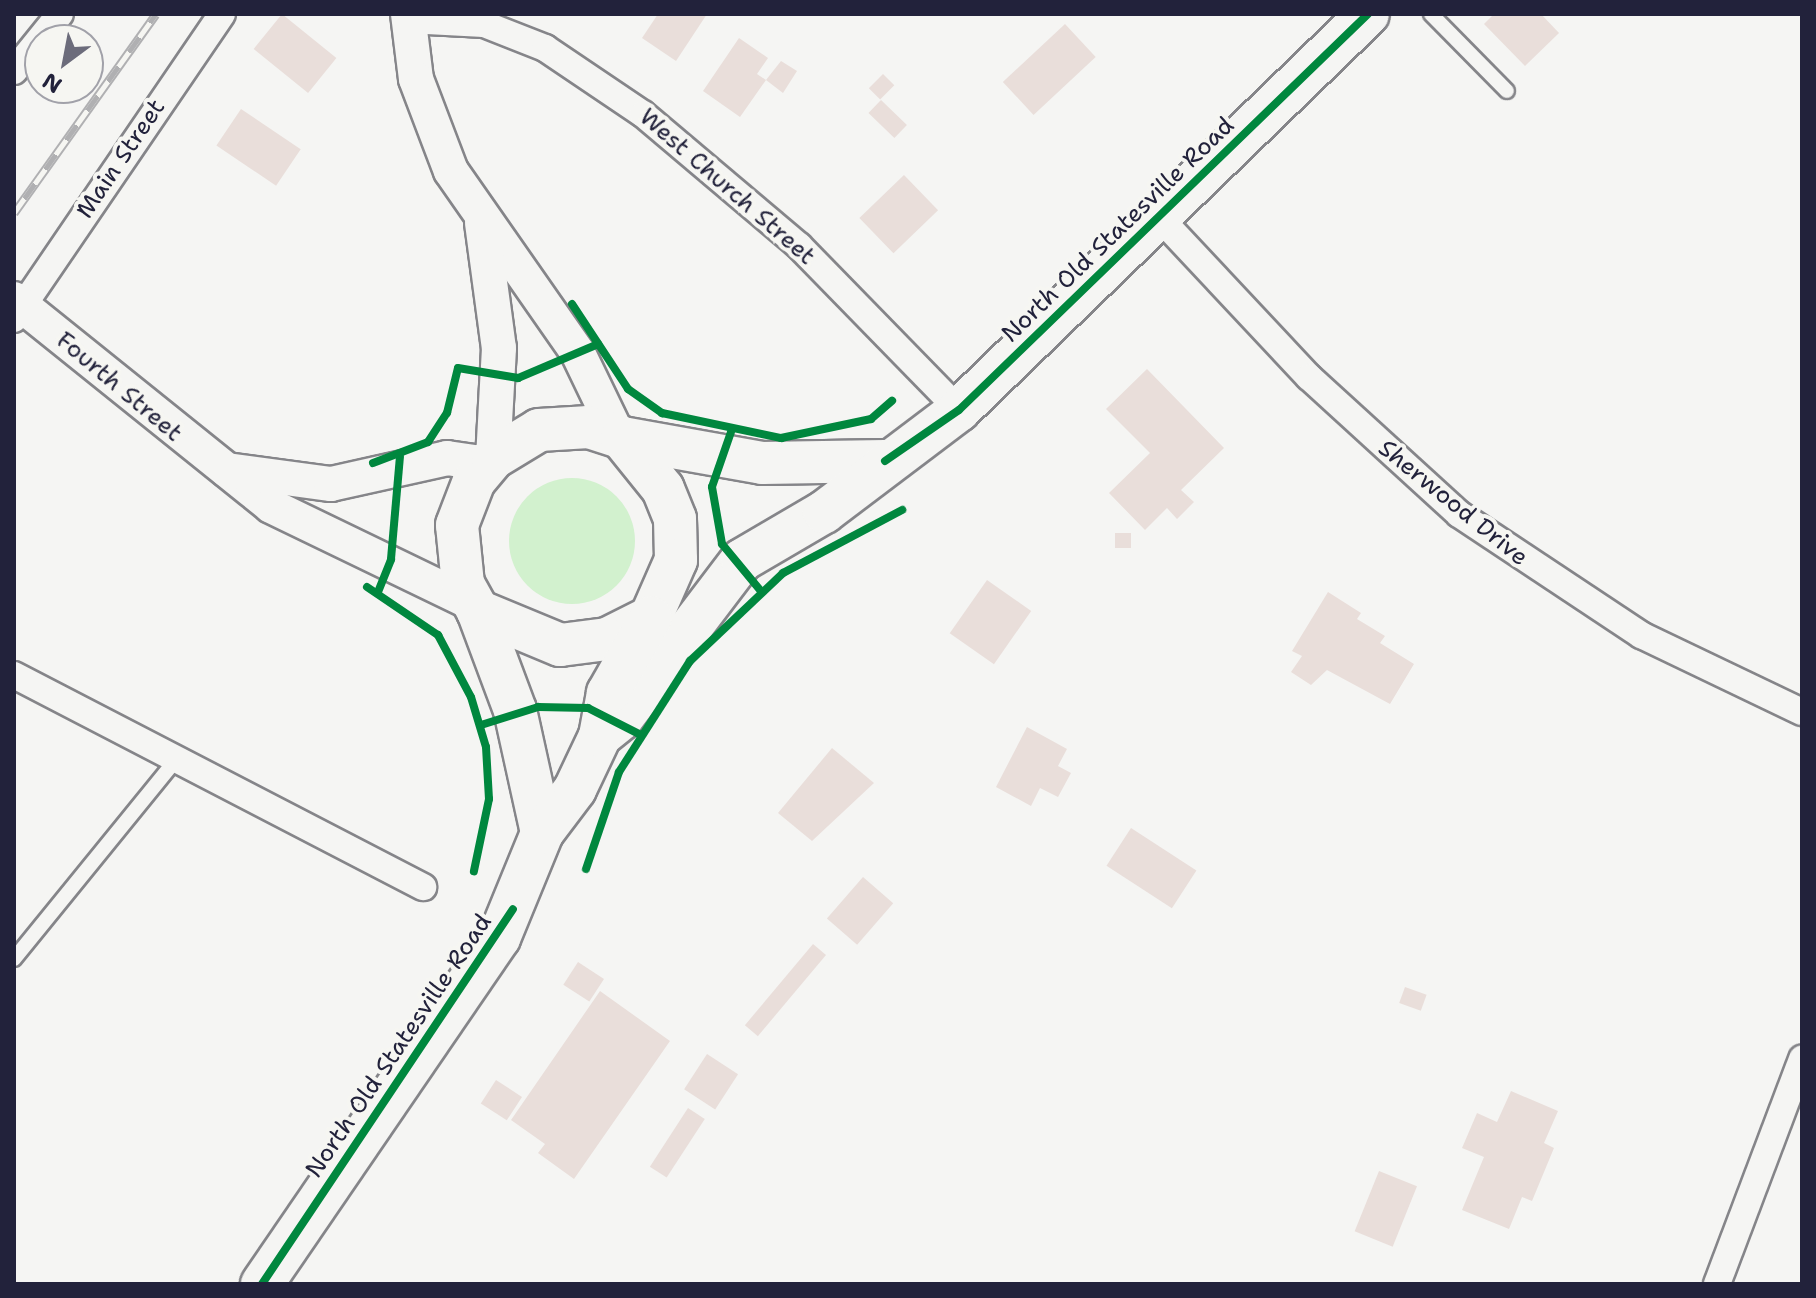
<!DOCTYPE html>
<style>
body{margin:0}
#map{position:relative;width:1816px;height:1298px;overflow:hidden;background:#f5f5f3;font-family:"Shantell Sans",sans-serif}
div>[style]{position:absolute}
.green>*{inset:0;background:#d2f1ce}
.round{border-radius:50%}
.building>*{inset:0;background:#e9deda;transform-origin:0 0}
.roads{filter:drop-shadow(2px 0 #858589) drop-shadow(-2px 0 #858589) drop-shadow(0 2px #858589) drop-shadow(0 -2px #858589)}
.service>*{height:14px;margin:-7px;padding:0 7px;transform-origin:7px;border-radius:7px;background:#f5f5f3}
.minor>*{height:26px;margin:-13px;padding:0 13px;transform-origin:13px;border-radius:13px;background:#f5f5f3}
.tertiary>*{height:34px;margin:-17px;padding:0 17px;transform-origin:17px;border-radius:17px;background:#f5f5f3}
.primary>*{height:42px;margin:-21px;padding:0 21px;transform-origin:21px;border-radius:21px;background:#f5f5f3}
.rail>*{height:9px;margin-top:-4.5px;transform-origin:0;background:repeating-linear-gradient(90deg,#f6f6f2 0 18px,#b0b0b2 0 36px);box-sizing:border-box;border-block:2px solid #b0b0b2}
.cycleway>*{height:8px;margin:-4px;padding:0 4px;transform-origin:4px;border-radius:4px;background:#00873e}
span{translate:-50% -50%;white-space:nowrap;text-align:center;line-height:1.15;-webkit-text-stroke:8px #f6f6f2;paint-order:stroke}
.street-label{font-size:24px;color:#22223b}
.frame{position:absolute;inset:0;border:16px solid #22223b;pointer-events:none}
.north{position:absolute;left:24px;top:24px;width:80px;height:80px;box-sizing:border-box;background:#f6f6f2;border:2px solid #a1a1a9;border-radius:50%;rotate:212deg;font-size:22px;font-weight:700;line-height:32px;text-align:center;color:#22223b}
.north::after{content:'';display:block;margin:auto;width:28px;height:36px;background:#6c6c7b;clip-path:polygon(50% 0,100% 100%,50% 72%,0 100%)}
</style>
<div id="map">
<div class="green">
<div class="round" style="left:509px;top:478px;width:126px;height:126px"></div>
</div>
<div class="building">
<div style="left:282px;top:14px;width:70px;height:45px;rotate:39deg"></div>
<div style="clip-path:polygon(658px 14px,707px 14px,676px 61px,642px 38px)"></div>
<div style="clip-path:polygon(1494px 14px,1541px 14px,1559px 33px,1525px 66px,1484px 24px)"></div>
<div style="left:1065px;top:24px;width:45px;height:85px;rotate:47deg"></div>
<div style="clip-path:polygon(739px 38px,768px 58px,757px 74px,766px 80px,740px 117px,703px 91px)"></div>
<div style="clip-path:polygon(781px 61px,797px 71px,783px 93px,766px 80px)"></div>
<div style="left:883px;top:74px;width:16px;height:20px;rotate:45deg"></div>
<div style="left:881px;top:100px;width:36px;height:18px;rotate:44deg"></div>
<div style="left:241px;top:109px;width:72px;height:44px;rotate:34deg"></div>
<div style="left:904px;top:175px;width:49px;height:62px;rotate:46deg"></div>
<div style="clip-path:polygon(1147px 369px,1224px 448px,1181px 490px,1194px 502px,1177px 519px,1167px 508px,1145px 530px,1109px 493px,1150px 453px,1106px 409px)"></div>
<div style="left:1131px;top:533px;width:15px;height:16px;rotate:90deg"></div>
<div style="left:987px;top:580px;width:54px;height:65px;rotate:35deg"></div>
<div style="clip-path:polygon(1328px 592px,1361px 613px,1357px 619px,1385px 636px,1380px 643px,1414px 664px,1390px 704px,1327px 670px,1311px 685px,1291px 672px,1302px 656px,1292px 651px)"></div>
<div style="clip-path:polygon(1027px 727px,1067px 749px,1058px 766px,1071px 773px,1058px 797px,1040px 788px,1031px 806px,996px 787px)"></div>
<div style="clip-path:polygon(832px 748px,874px 783px,812px 841px,778px 813px)"></div>
<div style="left:1131px;top:828px;width:78px;height:45px;rotate:33deg"></div>
<div style="left:863px;top:877px;width:40px;height:55px;rotate:41deg"></div>
<div style="left:813px;top:944px;width:17px;height:106px;rotate:40deg"></div>
<div style="left:578px;top:962px;width:31px;height:27px;rotate:33deg"></div>
<div style="left:1405px;top:987px;width:23px;height:17px;rotate:20deg"></div>
<div style="clip-path:polygon(600px 991px,670px 1041px,574px 1179px,538px 1153px,545px 1144px,511px 1120px)"></div>
<div style="left:707px;top:1054px;width:37px;height:42px;rotate:33deg"></div>
<div style="left:496px;top:1080px;width:31px;height:28px;rotate:33deg"></div>
<div style="clip-path:polygon(1511px 1091px,1558px 1111px,1544px 1143px,1554px 1148px,1532px 1201px,1522px 1197px,1509px 1229px,1462px 1210px,1484px 1157px,1462px 1148px,1477px 1113px,1497px 1122px)"></div>
<div style="left:688px;top:1108px;width:20px;height:70px;rotate:33deg"></div>
<div style="left:1379px;top:1171px;width:41px;height:65px;rotate:22deg"></div>
</div>
<div class="roads">
<div class="service">
<div style="left:1431px;top:14px;width:108px;rotate:45.4deg"></div>
<div style="left:14px;top:959px;width:257px;rotate:-50.9deg"></div>
</div>
<div class="minor">
<div style="left:408px;top:20px;width:76px;rotate:3deg"></div>
<div style="left:484px;top:24px;width:66px;rotate:21.5deg"></div>
<div style="left:545px;top:48px;width:118px;rotate:34deg"></div>
<div style="left:643px;top:114px;width:204px;rotate:40.2deg"></div>
<div style="left:799px;top:246px;width:229px;rotate:45.7deg"></div>
<div style="left:14px;top:71px;width:73px;rotate:-51.1deg"></div>
<div style="left:1160px;top:218px;width:218px;rotate:46.9deg"></div>
<div style="left:1309px;top:377px;width:203px;rotate:42.4deg"></div>
<div style="left:1459px;top:514px;width:219px;rotate:33.6deg"></div>
<div style="left:1641px;top:635px;width:178px;rotate:25.6deg"></div>
<div style="left:14px;top:319px;width:369px;rotate:-55.7deg"></div>
<div style="left:14px;top:675px;width:461px;rotate:27.4deg"></div>
<div style="left:1717px;top:1284px;width:241px;rotate:-69.3deg"></div>
</div>
<div class="tertiary">
<div style="left:408px;top:14px;width:65px;rotate:83deg"></div>
<div style="left:416px;top:79px;width:98px;rotate:69.2deg"></div>
<div style="left:451px;top:171px;width:222px;rotate:55.1deg"></div>
<div style="left:578px;top:353px;width:90px;rotate:64.3deg"></div>
<div style="left:482px;top:223px;width:126px;rotate:82.3deg"></div>
<div style="left:499px;top:348px;width:110px;rotate:93.1deg"></div>
<div style="left:14px;top:299px;width:330px;rotate:38.8deg"></div>
<div style="left:271px;top:506px;width:223px;rotate:25.8deg"></div>
<div style="left:227px;top:470px;width:105px;rotate:7.7deg"></div>
<div style="left:331px;top:484px;width:119px;rotate:-12.6deg"></div>
<div style="left:447px;top:458px;width:40px;rotate:8.5deg"></div>
</div>
<div class="primary">
<div style="left:589px;top:427px;width:35px;rotate:18deg"></div>
<div style="left:622px;top:438px;width:65px;rotate:51.2deg"></div>
<div style="left:663px;top:489px;width:32px;rotate:68deg"></div>
<div style="left:675px;top:519px;width:41px;rotate:88.6deg"></div>
<div style="left:676px;top:560px;width:62px;rotate:113.7deg"></div>
<div style="left:651px;top:617px;width:49px;rotate:153.4deg"></div>
<div style="left:607px;top:639px;width:47px;rotate:172.7deg"></div>
<div style="left:560px;top:645px;width:89px;rotate:-157.5deg"></div>
<div style="left:478px;top:611px;width:31px;rotate:-119deg"></div>
<div style="left:463px;top:584px;width:59px;rotate:-95.8deg"></div>
<div style="left:457px;top:525px;width:47px;rotate:-68.9deg"></div>
<div style="left:474px;top:481px;width:30px;rotate:-50deg"></div>
<div style="left:493px;top:458px;width:54px;rotate:-31.3deg"></div>
<div style="left:539px;top:430px;width:50px;rotate:-3.4deg"></div>
<div style="left:622px;top:438px;width:142px;rotate:10.1deg"></div>
<div style="left:762px;top:463px;width:123px;rotate:-0.9deg"></div>
<div style="left:478px;top:611px;width:106px;rotate:69.5deg"></div>
<div style="left:515px;top:710px;width:126px;rotate:77.6deg"></div>
<div style="left:600px;top:736px;width:28px;rotate:-39deg"></div>
<div style="left:622px;top:718px;width:198px;rotate:-52.8deg"></div>
<div style="left:742px;top:560px;width:95px;rotate:-30.3deg"></div>
<div style="left:824px;top:512px;width:169px;rotate:-37.1deg"></div>
<div style="left:959px;top:410px;width:569px;rotate:-44.07deg"></div>
<div style="left:262px;top:1284px;width:419px;rotate:-55.6deg"></div>
<div style="left:499px;top:938px;width:113px;rotate:-67.7deg"></div>
<div style="left:542px;top:833px;width:55px;rotate:-53.1deg"></div>
<div style="left:575px;top:789px;width:59px;rotate:-64.7deg"></div>
<div style="left:600px;top:736px;width:44px;rotate:-79.5deg"></div>
<div style="left:608px;top:693px;width:87px;rotate:-60.5deg"></div>
</div>
</div>
<div class="rail">
<div style="left:14px;top:213px;width:244px;rotate:-54.5deg"></div>
</div>
<div class="cycleway">
<div style="left:572px;top:304px;width:102px;rotate:56.6deg"></div>
<div style="left:628px;top:389px;width:42px;rotate:35.2deg"></div>
<div style="left:662px;top:413px;width:122px;rotate:11.9deg"></div>
<div style="left:781px;top:438px;width:92px;rotate:-11.9deg"></div>
<div style="left:871px;top:419px;width:28px;rotate:-41deg"></div>
<div style="left:731px;top:432px;width:58px;rotate:109.1deg"></div>
<div style="left:712px;top:487px;width:58px;rotate:80deg"></div>
<div style="left:722px;top:544px;width:60px;rotate:50.4deg"></div>
<div style="left:885px;top:461px;width:90px;rotate:-34.6deg"></div>
<div style="left:959px;top:410px;width:569px;rotate:-44.07deg"></div>
<div style="left:373px;top:463px;width:59px;rotate:-20.9deg"></div>
<div style="left:428px;top:442px;width:35px;rotate:-57deg"></div>
<div style="left:447px;top:413px;width:46px;rotate:-76.3deg"></div>
<div style="left:458px;top:368px;width:61px;rotate:9.5deg"></div>
<div style="left:518px;top:378px;width:87px;rotate:-23deg"></div>
<div style="left:367px;top:587px;width:86px;rotate:34.1deg"></div>
<div style="left:438px;top:635px;width:70px;rotate:62deg"></div>
<div style="left:471px;top:697px;width:52px;rotate:73.3deg"></div>
<div style="left:486px;top:747px;width:52px;rotate:86.7deg"></div>
<div style="left:489px;top:799px;width:74px;rotate:101.8deg"></div>
<div style="left:378px;top:592px;width:35px;rotate:-68deg"></div>
<div style="left:391px;top:559px;width:103px;rotate:-85deg"></div>
<div style="left:481px;top:725px;width:60px;rotate:-17.5deg"></div>
<div style="left:538px;top:707px;width:50px;rotate:1.1deg"></div>
<div style="left:588px;top:708px;width:57px;rotate:27deg"></div>
<div style="left:586px;top:869px;width:102px;rotate:-71.2deg"></div>
<div style="left:619px;top:772px;width:132px;rotate:-57.4deg"></div>
<div style="left:690px;top:661px;width:128px;rotate:-43.4deg"></div>
<div style="left:783px;top:573px;width:135px;rotate:-27.9deg"></div>
<div style="left:262px;top:1284px;width:451px;rotate:-56.2deg"></div>
</div>
<div class="street-label">
<span style="left:121px;top:159px;rotate:-56deg">Main Street</span>
<span style="left:727px;top:187px;rotate:41deg">West Church Street</span>
<span style="left:1118px;top:230px;rotate:-44deg">North Old Statesville Road</span>
<span style="left:119px;top:387px;rotate:40deg">Fourth Street</span>
<span style="left:1453px;top:503px;rotate:39deg">Sherwood Drive</span>
<span style="left:399px;top:1046px;rotate:-56deg">North Old Statesville Road</span>
</div>
<div class="frame"></div>
<div class="north">N</div>
</div>
